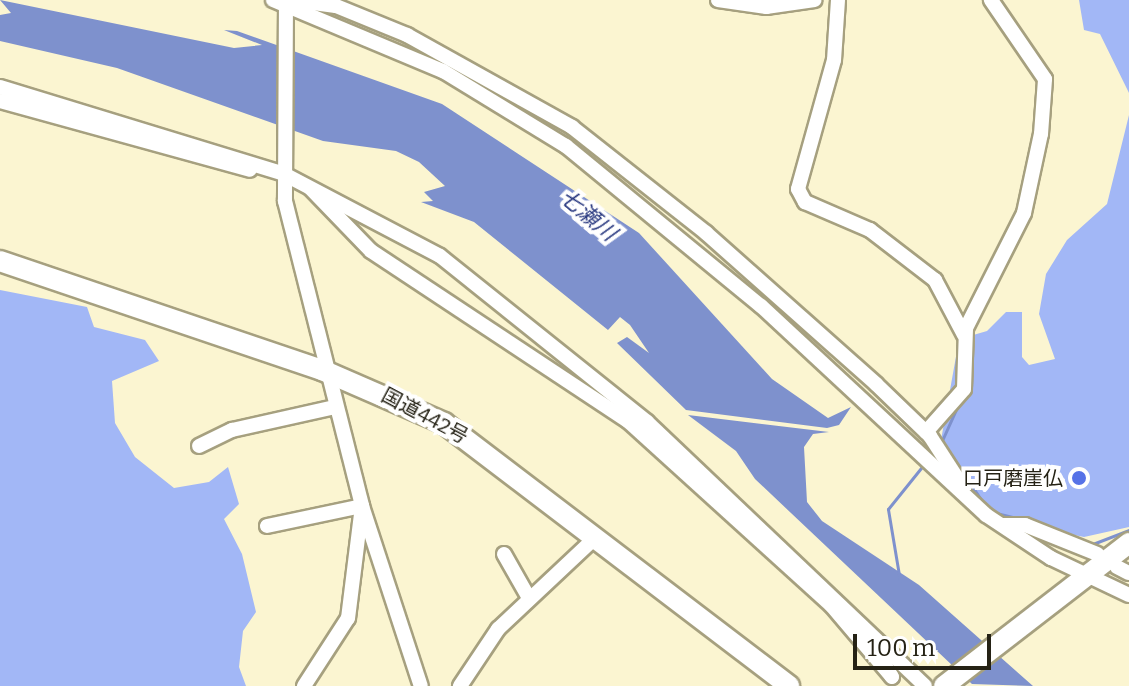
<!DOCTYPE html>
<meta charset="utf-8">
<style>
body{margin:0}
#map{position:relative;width:1129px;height:686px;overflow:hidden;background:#fbf5d1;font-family:Bitter,"Noto Sans JP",serif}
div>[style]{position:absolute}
.forest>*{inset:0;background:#a2b7f6}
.water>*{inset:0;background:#7e91cd}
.stream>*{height:3px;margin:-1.5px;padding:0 1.5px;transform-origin:1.5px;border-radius:1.5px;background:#7e91cd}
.roads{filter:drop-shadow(2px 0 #a6a07f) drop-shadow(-2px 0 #a6a07f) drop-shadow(0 2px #a6a07f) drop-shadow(0 -2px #a6a07f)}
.minor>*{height:14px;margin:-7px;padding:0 7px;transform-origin:7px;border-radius:7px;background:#fff}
.highway>*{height:20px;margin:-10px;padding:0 10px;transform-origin:10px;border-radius:10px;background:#fff}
.dots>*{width:22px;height:22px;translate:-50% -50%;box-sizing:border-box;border:4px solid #fff;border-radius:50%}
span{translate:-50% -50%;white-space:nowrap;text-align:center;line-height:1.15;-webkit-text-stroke:8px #fff;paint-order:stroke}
.street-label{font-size:20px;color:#252215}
.poi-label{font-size:20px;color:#252215}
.right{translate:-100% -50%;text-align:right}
.water-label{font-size:22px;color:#27377f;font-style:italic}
.scale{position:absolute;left:853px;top:634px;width:138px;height:36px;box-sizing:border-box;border:4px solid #252215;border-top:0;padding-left:10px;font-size:24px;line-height:28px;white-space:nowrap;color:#252215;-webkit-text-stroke:6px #fff;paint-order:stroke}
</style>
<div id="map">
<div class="forest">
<div style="clip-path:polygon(1079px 0,1129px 0,1129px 93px,1100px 34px,1084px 30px)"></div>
<div style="clip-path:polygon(1129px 115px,1129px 527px,1084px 537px,996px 519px,975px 501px,941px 440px,957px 351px,963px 338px,987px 331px,1006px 312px,1022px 312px,1022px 357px,1029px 365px,1055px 359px,1039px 314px,1046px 274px,1067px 240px,1107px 204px)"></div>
<div style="clip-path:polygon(0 290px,87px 307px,94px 327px,145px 340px,159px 361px,112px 381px,115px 423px,135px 457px,174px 488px,209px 482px,228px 467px,239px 504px,224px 519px,242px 554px,256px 612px,243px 631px,239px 667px,246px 686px,0 686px)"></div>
</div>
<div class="water">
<div style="clip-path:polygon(0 0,234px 48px,262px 45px,224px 30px,237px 31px,442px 104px,639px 233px,772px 379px,828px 418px,851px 407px,839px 425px,827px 428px,686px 410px,617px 343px,627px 337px,649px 353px,630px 325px,620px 317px,608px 330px,474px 222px,421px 202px,433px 201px,424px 192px,445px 186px,419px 162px,396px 151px,323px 141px,117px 68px,0 41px,0 15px,11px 13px)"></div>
<div style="clip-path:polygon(688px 415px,829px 432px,813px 434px,804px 447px,807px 502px,822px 521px,919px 585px,1033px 686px,972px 684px,755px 479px,736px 451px)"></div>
</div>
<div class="stream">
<div style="left:937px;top:434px;width:84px;rotate:56.1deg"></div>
<div style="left:940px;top:445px;width:44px;rotate:-65.8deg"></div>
<div style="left:996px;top:513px;width:21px;rotate:14deg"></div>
<div style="left:1090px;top:545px;width:42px;rotate:-21deg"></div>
<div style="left:900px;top:581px;width:73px;rotate:-99.5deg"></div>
<div style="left:888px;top:509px;width:59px;rotate:-51.2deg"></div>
</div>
<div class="roads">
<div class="minor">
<div style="left:273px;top:0;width:184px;rotate:22.7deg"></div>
<div style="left:443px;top:71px;width:144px;rotate:31.4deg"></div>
<div style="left:566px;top:146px;width:252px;rotate:39.4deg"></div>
<div style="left:761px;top:306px;width:307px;rotate:42.9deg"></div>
<div style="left:986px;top:515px;width:78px;rotate:33.5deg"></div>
<div style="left:1051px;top:558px;width:86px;rotate:25.4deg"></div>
<div style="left:286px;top:0;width:201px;rotate:90.3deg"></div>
<div style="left:285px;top:201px;width:315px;rotate:75.8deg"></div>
<div style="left:362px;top:506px;width:189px;rotate:71.9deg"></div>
<div style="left:291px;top:0;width:45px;rotate:7.6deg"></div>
<div style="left:336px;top:6px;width:77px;rotate:22.2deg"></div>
<div style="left:407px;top:35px;width:189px;rotate:29.1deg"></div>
<div style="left:572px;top:127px;width:171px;rotate:38.3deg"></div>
<div style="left:706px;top:233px;width:227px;rotate:41.6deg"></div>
<div style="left:876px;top:384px;width:75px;rotate:43.9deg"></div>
<div style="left:930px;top:436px;width:61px;rotate:57.1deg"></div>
<div style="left:718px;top:0;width:49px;rotate:8.3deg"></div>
<div style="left:766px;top:7px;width:49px;rotate:-8.1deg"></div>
<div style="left:838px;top:0;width:60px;rotate:93.8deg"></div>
<div style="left:834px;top:60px;width:134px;rotate:105.6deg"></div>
<div style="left:798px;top:189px;width:15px;rotate:62deg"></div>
<div style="left:805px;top:202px;width:71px;rotate:23.3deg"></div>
<div style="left:870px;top:230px;width:82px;rotate:37.6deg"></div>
<div style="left:935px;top:280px;width:62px;rotate:62.2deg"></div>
<div style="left:0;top:87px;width:295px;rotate:17deg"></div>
<div style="left:282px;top:173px;width:178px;rotate:27.7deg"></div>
<div style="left:440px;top:256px;width:265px;rotate:38.7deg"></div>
<div style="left:647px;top:422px;width:383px;rotate:43.5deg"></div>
<div style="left:0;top:101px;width:259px;rotate:15.4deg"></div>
<div style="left:311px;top:189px;width:86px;rotate:45.9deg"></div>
<div style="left:371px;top:251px;width:308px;rotate:33.5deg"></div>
<div style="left:628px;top:421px;width:274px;rotate:42.2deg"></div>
<div style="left:831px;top:605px;width:94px;rotate:49.7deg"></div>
<div style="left:892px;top:677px;width:53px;rotate:-120.4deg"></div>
<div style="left:926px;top:432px;width:57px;rotate:-48.5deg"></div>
<div style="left:964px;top:389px;width:61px;rotate:-88.1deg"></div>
<div style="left:966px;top:328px;width:129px;rotate:-63.2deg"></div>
<div style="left:1024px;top:213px;width:81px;rotate:-77.9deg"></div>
<div style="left:1041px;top:134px;width:55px;rotate:-85.8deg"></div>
<div style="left:1045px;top:79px;width:96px;rotate:-124.4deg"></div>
<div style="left:199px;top:446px;width:37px;rotate:-26deg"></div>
<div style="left:232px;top:430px;width:106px;rotate:-12.6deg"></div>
<div style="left:1003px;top:525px;width:22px"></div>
<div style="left:1025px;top:525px;width:78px;rotate:21.9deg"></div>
<div style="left:267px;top:526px;width:97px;rotate:-11.9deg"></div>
<div style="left:362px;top:506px;width:113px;rotate:97.1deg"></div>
<div style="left:348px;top:618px;width:81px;rotate:122.9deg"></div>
<div style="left:504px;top:554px;width:51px;rotate:60.4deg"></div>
<div style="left:1117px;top:567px;width:13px;rotate:27deg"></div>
<div style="left:460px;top:686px;width:69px;rotate:-56.3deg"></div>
<div style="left:498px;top:629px;width:134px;rotate:-43.2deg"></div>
</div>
<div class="highway">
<div style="left:0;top:261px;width:340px;rotate:18.7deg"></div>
<div style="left:322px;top:370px;width:133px;rotate:23.5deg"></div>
<div style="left:444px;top:423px;width:434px;rotate:37.3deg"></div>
<div style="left:944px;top:686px;width:234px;rotate:-37.7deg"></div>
</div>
</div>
<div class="dots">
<div style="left:1079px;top:478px;background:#5672e7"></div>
</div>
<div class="street-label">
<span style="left:425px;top:416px;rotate:28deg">国道442号</span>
</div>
<div class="poi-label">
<span class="right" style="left:1063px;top:478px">口戸磨崖仏</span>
</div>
<div class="water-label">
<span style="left:588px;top:215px;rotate:40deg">七瀬川</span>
</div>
<div class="scale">100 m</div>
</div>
